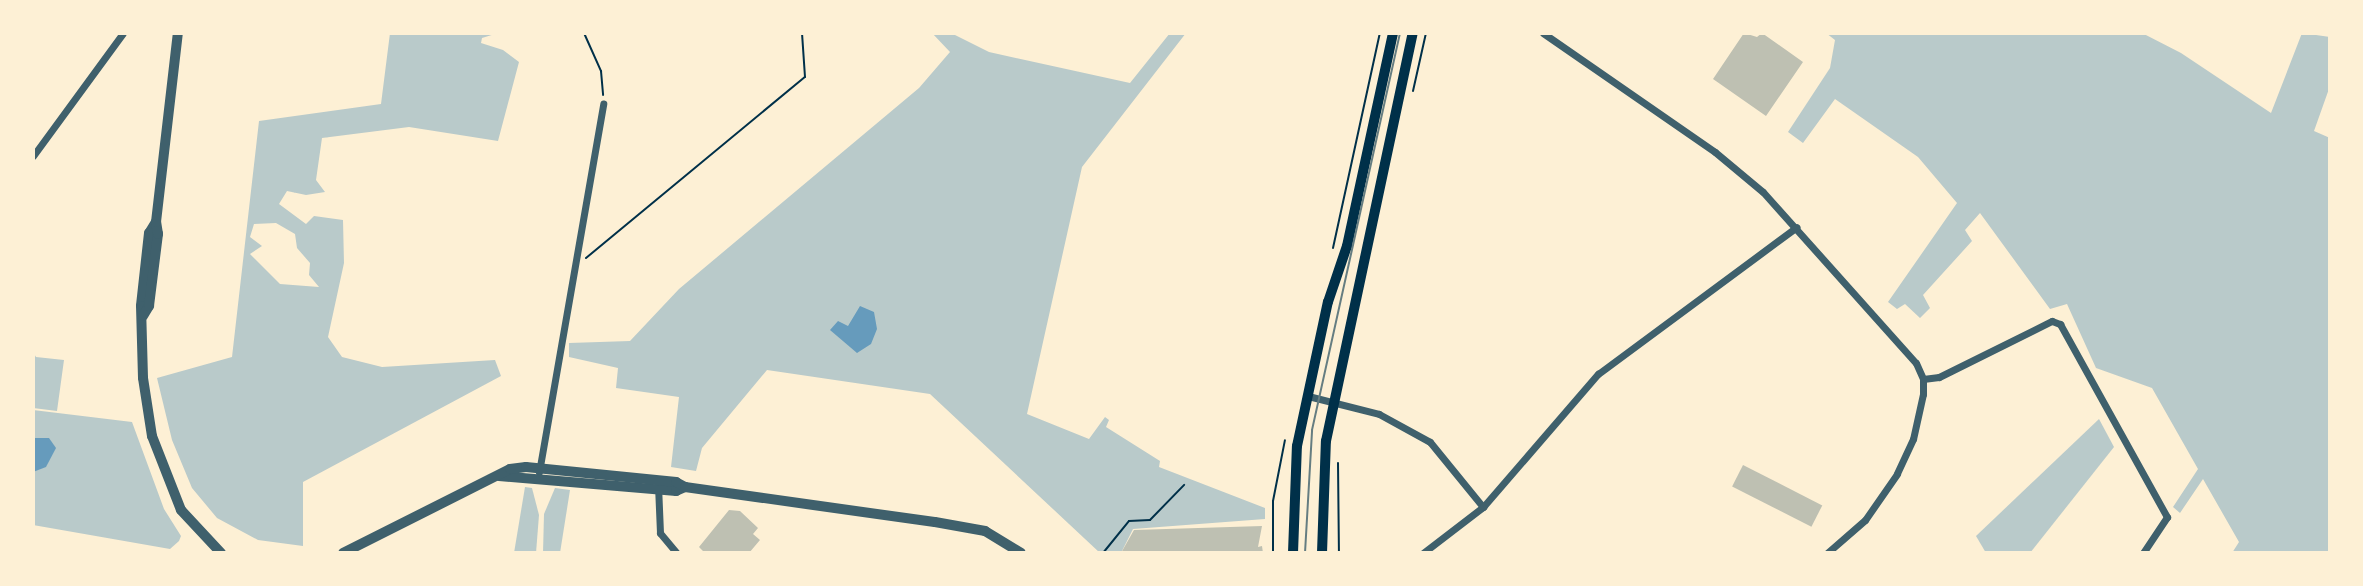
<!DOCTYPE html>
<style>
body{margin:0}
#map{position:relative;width:2363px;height:586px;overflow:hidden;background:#fdf0d5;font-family:"Roboto Condensed",sans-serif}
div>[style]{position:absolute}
.green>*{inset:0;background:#b9caca}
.water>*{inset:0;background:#669bbc}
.building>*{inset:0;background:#bec0b2;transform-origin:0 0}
.path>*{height:2px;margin:-1px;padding:0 1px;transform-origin:1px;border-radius:1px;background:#003049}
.minor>*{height:7px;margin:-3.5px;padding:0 3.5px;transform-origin:3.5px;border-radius:3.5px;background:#3f606c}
.tertiary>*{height:10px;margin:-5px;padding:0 5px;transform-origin:5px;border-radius:5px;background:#3f606c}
.secondary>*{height:10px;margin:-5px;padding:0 5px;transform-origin:5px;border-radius:5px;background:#003049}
.tram>*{height:2px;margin:-1px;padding:0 1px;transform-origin:1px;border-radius:1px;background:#657d81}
span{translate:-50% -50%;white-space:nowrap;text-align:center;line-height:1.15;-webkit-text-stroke:5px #fdf0d5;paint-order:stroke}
.frame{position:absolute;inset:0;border:35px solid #fdf0d5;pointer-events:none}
</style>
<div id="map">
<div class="green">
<div style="clip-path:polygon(evenodd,390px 33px,498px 33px,482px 38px,481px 43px,503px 50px,519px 62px,498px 141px,409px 127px,322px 138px,316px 180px,325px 192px,306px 195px,287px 191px,279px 204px,306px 224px,314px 216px,343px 220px,344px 263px,328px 337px,342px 357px,382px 367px,495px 360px,501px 376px,303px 482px,303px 546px,258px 540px,217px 518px,192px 488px,172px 440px,157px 378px,232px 357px,259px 121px,381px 104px,390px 33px,276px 223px,295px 234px,297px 248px,310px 263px,309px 275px,319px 287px,280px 284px,250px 254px,262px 246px,250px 237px,254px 224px,276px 223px)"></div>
<div style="clip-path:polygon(932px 33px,951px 33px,989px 52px,1130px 83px,1170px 33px,1186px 33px,1082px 167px,1027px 414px,1089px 439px,1105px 417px,1109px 420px,1106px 427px,1160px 461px,1159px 467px,1265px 508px,1265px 519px,1133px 529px,1121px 553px,1100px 553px,930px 394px,767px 370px,702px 448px,696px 471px,671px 467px,679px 397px,616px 388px,618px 368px,569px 357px,569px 343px,630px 341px,679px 289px,919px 88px,950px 52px)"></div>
<div style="clip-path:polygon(1826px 33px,2142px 33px,2181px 53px,2271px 113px,2302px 33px,2330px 37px,2330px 86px,2314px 131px,2330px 138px,2330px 553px,2232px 553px,2239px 542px,2203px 479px,2180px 513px,2173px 507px,2198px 469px,2152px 388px,2096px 368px,2067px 304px,2050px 309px,1980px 213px,1965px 230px,1972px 241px,1923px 295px,1930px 308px,1920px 318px,1905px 304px,1897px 309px,1888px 302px,1957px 203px,1918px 157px,1835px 99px,1803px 143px,1788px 132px,1830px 68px,1835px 40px)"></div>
<div style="clip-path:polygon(33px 352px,36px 357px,64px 360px,57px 411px,33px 408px)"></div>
<div style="clip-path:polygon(33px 410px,132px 422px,164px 509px,181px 536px,179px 541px,170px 549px,33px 525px)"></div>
<div style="clip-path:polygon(2099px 419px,2114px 447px,2030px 553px,1986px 553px,1976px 536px)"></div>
<div style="clip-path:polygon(525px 487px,532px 488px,539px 515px,536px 553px,514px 553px)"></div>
<div style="clip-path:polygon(555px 488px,570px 490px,560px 553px,543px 553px,544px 514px)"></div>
</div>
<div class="water">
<div style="clip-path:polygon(860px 306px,874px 312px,877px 329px,871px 344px,857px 353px,830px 330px,838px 321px,848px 326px)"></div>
<div style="clip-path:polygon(33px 438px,49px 438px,56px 448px,46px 467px,33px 472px)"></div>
</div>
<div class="building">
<div style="clip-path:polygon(1744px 33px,1757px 37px,1762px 33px,1803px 62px,1766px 116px,1713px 79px)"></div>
<div style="left:1743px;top:465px;width:89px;height:24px;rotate:27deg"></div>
<div style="clip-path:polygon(729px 510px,740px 511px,758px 528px,753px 534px,760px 540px,749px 553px,705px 553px,699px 547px)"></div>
<div style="clip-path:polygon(1262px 526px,1258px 547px,1262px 546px,1263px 553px,1121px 553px,1134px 530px)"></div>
</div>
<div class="path">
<div style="left:584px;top:33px;width:42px;rotate:65.9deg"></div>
<div style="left:601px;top:71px;width:24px;rotate:85deg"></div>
<div style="left:1413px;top:91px;width:59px;rotate:-77.4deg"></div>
<div style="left:1333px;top:248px;width:220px;rotate:-77.7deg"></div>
<div style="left:586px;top:258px;width:284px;rotate:-39.6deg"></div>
<div style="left:805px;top:77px;width:44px;rotate:-93.9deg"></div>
<div style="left:1338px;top:463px;width:90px;rotate:89.4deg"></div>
<div style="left:1103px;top:553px;width:41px;rotate:-50.9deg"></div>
<div style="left:1129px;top:521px;width:21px;rotate:-3deg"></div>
<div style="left:1150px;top:520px;width:49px;rotate:-45.8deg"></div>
<div style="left:1273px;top:553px;width:52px;rotate:-90deg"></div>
<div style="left:1273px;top:501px;width:62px;rotate:-78.9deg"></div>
</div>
<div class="minor">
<div style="left:1543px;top:33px;width:209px;rotate:34.7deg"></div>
<div style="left:1715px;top:152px;width:62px;rotate:39.8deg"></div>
<div style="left:1763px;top:192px;width:229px;rotate:48.2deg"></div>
<div style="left:1916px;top:363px;width:17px;rotate:66deg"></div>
<div style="left:1923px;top:379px;width:15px;rotate:90deg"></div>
<div style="left:1923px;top:394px;width:46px;rotate:102.5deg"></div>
<div style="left:1913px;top:439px;width:38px;rotate:115deg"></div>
<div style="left:1897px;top:474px;width:56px;rotate:124.8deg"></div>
<div style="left:1865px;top:520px;width:50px;rotate:139deg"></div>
<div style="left:33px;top:156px;width:152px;rotate:-53.8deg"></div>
<div style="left:1923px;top:379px;width:16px;rotate:-7deg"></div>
<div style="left:1939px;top:377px;width:126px;rotate:-26.4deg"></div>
<div style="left:2052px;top:321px;width:9px;rotate:21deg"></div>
<div style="left:2060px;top:324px;width:221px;rotate:61deg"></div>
<div style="left:2167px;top:517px;width:43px;rotate:123.7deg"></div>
<div style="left:1308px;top:396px;width:73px;rotate:14.2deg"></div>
<div style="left:1379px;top:414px;width:58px;rotate:28.8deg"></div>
<div style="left:1430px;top:442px;width:84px;rotate:50.8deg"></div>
<div style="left:539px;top:472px;width:374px;rotate:-80.1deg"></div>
<div style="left:658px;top:485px;width:48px;rotate:87.6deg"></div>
<div style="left:660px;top:533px;width:26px;rotate:50deg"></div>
<div style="left:1423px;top:553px;width:76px;rotate:-37.5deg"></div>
<div style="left:1483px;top:507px;width:176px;rotate:-49.2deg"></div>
<div style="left:1598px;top:374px;width:247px;rotate:-36.5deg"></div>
</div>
<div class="tertiary">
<div style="left:156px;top:222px;width:13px;rotate:122deg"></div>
<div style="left:149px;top:233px;width:73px;rotate:96.3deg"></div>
<div style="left:141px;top:306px;width:72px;rotate:88.4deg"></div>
<div style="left:143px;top:378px;width:59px;rotate:81.2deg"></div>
<div style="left:152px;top:436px;width:79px;rotate:68.6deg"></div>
<div style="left:181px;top:510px;width:59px;rotate:47.1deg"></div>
<div style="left:143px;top:316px;width:12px;rotate:-59deg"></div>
<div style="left:149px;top:306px;width:73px;rotate:-82.9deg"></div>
<div style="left:158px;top:234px;width:12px;rotate:-99deg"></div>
<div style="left:156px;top:222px;width:190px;rotate:-83.4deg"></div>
<div style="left:499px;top:476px;width:178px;rotate:4.8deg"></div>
<div style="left:676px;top:491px;width:10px;rotate:-24deg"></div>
<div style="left:343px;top:553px;width:187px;rotate:-26.7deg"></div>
<div style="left:510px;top:469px;width:16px;rotate:-7deg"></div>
<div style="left:526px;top:467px;width:151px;rotate:5.7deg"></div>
<div style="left:676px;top:482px;width:10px;rotate:29deg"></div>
<div style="left:685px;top:487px;width:252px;rotate:8deg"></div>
<div style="left:935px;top:522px;width:51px;rotate:10.2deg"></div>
<div style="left:985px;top:531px;width:42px;rotate:31.4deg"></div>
</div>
<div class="secondary">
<div style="left:1293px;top:553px;width:107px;rotate:-87.9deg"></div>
<div style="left:1297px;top:446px;width:147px;rotate:-77.9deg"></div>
<div style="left:1328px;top:302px;width:59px;rotate:-71.3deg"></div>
<div style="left:1347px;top:246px;width:218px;rotate:-77.8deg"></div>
<div style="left:1322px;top:553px;width:112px;rotate:-88deg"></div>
<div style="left:1326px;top:441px;width:417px;rotate:-78deg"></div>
</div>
<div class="tram">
<div style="left:1305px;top:553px;width:123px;rotate:-86.7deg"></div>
<div style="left:1312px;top:430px;width:407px;rotate:-77.5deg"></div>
</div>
<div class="frame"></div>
</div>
